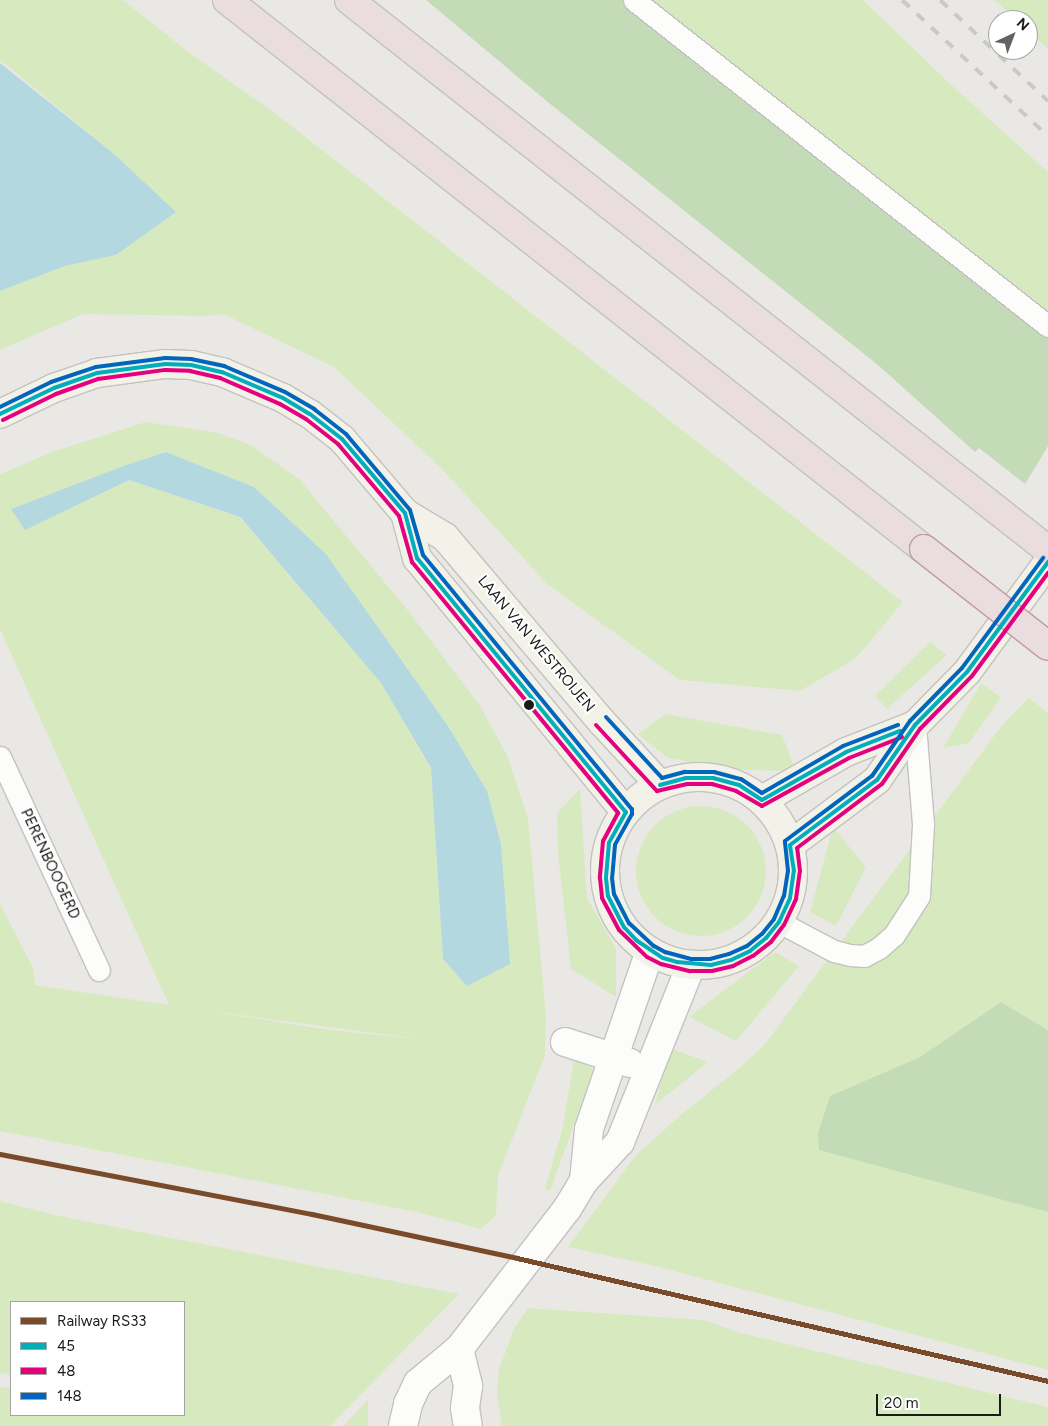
<!DOCTYPE html>
<style>
body{margin:0}
#map{position:relative;width:1048px;height:1426px;overflow:hidden;background:#eae8e4;font-family:Figtree,sans-serif}
div>[style]{position:absolute}
.grass>*{inset:0;background:#d7eabf}
.round{border-radius:50%}
.forest>*{inset:0;background:#c4dbb7}
.water>*{inset:0;background:#b4d8e0}
.roads{filter:drop-shadow(1px 0 #c2c2c0) drop-shadow(-1px 0 #c2c2c0) drop-shadow(0 1px #c2c2c0) drop-shadow(0 -1px #c2c2c0)}
.lane>*{height:21px;margin:-10.5px;padding:0 10.5px;transform-origin:10.5px;border-radius:10.5px;background:#fcfcfb}
.street>*{height:28px;margin:-14px;padding:0 14px;transform-origin:14px;border-radius:14px;background:#fcfcfb}
.secondary>*{height:28px;margin:-14px;padding:0 14px;transform-origin:14px;border-radius:14px;background:#f2f2e8}
.secondary>.ring{margin:-14px;padding:0;box-sizing:content-box;background:none;border:28px solid #f2f2e8;border-radius:50%}
.highway>*{height:28px;margin:-14px;padding:0 14px;transform-origin:14px;border-radius:14px;background:#e9dddf}
.rail>*{height:4px;margin-top:-2px;transform-origin:0;background:repeating-linear-gradient(90deg,#c9c9c8 0 10px,transparent 0 20px)}
.bridges{filter:drop-shadow(1px 0 #c199a6) drop-shadow(-1px 0 #c199a6) drop-shadow(0 1px #c199a6) drop-shadow(0 -1px #c199a6)}
.highway-bridge>*{height:28px;margin:-14px;padding:0 14px;transform-origin:14px;border-radius:14px;background:#e9dddf}
.bus-1>*{height:4px;margin:-2px;padding:0 2px;transform-origin:2px;border-radius:2px;background:#03aebb}
.bus-2>*{height:4px;margin:-2px;padding:0 2px;transform-origin:2px;border-radius:2px;background:#e5007d}
.bus-3>*{height:4px;margin:-2px;padding:0 2px;transform-origin:2px;border-radius:2px;background:#0065bd}
.rail-1>*{height:5px;margin:-2.5px;padding:0 2.5px;transform-origin:2.5px;border-radius:2.5px;background:#7a4b2a}
.dots>*{width:14px;height:14px;translate:-50% -50%;box-sizing:border-box;border:2px solid #fff;border-radius:50%}
span{translate:-50% -50%;white-space:nowrap;text-align:center;line-height:1.15;-webkit-text-stroke:4px #fff;paint-order:stroke}
.street-label{font-size:15px;color:#1b1b1b}
.legend{position:absolute;left:10px;top:1301px;width:175px;height:115px;box-sizing:border-box;background:#fff;border:1px solid #a4a4a4;margin:0;padding:6px 9px;list-style:none;font-size:15px;color:#1b1b1b}
.legend li{display:flex;align-items:center;gap:10px;height:25px}
.legend b{width:25px;border:1px solid #a4a4a4}
.north{position:absolute;left:988px;top:10px;width:50px;height:50px;box-sizing:border-box;background:#fff;border:1px solid #a4a4a4;border-radius:50%;rotate:43deg;font-size:14px;font-weight:700;line-height:20px;text-align:center;color:#1b1b1b}
.north::after{content:'';display:block;margin:auto;width:18px;height:22px;background:#636361;clip-path:polygon(50% 0,100% 100%,50% 72%,0 100%)}
.scale{position:absolute;left:876px;top:1394px;width:125px;height:22px;box-sizing:border-box;border:2px solid #1b1b1b;border-top:0;padding-left:6px;font-size:15px;line-height:18px;white-space:nowrap;color:#1b1b1b;-webkit-text-stroke:4px #fff;paint-order:stroke}
</style>
<div id="map">
<div class="grass">
<div style="clip-path:polygon(0 0,123px 0,187px 51px,272px 111px,903px 602px,856px 658px,800px 691px,680px 680px,547px 584px,443px 470px,334px 367px,223px 314px,208px 316px,83px 314px,0 350px,0 291px,65px 266px,116px 255px,176px 212px,113px 153px,0 60px)"></div>
<div style="clip-path:polygon(648px 0,863px 0,946px 80px,1048px 172px,1048px 315px)"></div>
<div style="clip-path:polygon(995px 0,1048px 0,1048px 49px,1028px 30px,1028px 20px,1017px 20px)"></div>
<div style="clip-path:polygon(evenodd,146px 422px,218px 433px,251px 445px,300px 480px,410px 613px,480px 706px,508px 757px,528px 819px,546px 1015px,545px 1055px,498px 1176px,496px 1215px,481px 1229px,417px 1212px,0 1131px,0 904px,33px 968px,35px 985px,169px 1005px,0 629px,0 474px,55px 451px,146px 422px,166px 452px,254px 487px,326px 554px,448px 726px,487px 791px,501px 844px,443px 959px,431px 769px,381px 683px,239px 517px,129px 480px,11px 509px,126px 465px,166px 452px,146px 422px,203px 1010px,425px 1040px,323px 1029px,203px 1010px)"></div>
<div style="clip-path:polygon(930px 642px,947px 655px,887px 709px,875px 696px)"></div>
<div style="clip-path:polygon(981px 683px,1001px 697px,969px 743px,943px 748px)"></div>
<div style="clip-path:polygon(1029px 698px,1048px 713px,1048px 1030px,1001px 1002px,920px 1057px,830px 1096px,820px 1150px,1048px 1212px,1048px 1370px,655px 1266px,568px 1247px,636px 1155px,682px 1114px,743px 1065px,765px 1044px,1003px 724px)"></div>
<div style="clip-path:polygon(665px 714px,782px 735px,796px 771px,745px 770px,668px 758px,638px 734px)"></div>
<div style="clip-path:polygon(580px 789px,587px 898px,616px 949px,616px 997px,571px 969px,558px 853px,557px 813px)"></div>
<div class="round" style="left:636px;top:806px;width:130px;height:130px"></div>
<div style="clip-path:polygon(833px 827px,866px 867px,836px 926px,810px 912px)"></div>
<div style="clip-path:polygon(775px 952px,799px 966px,736px 1041px,689px 1017px)"></div>
<div style="clip-path:polygon(670px 1048px,708px 1062px,655px 1105px)"></div>
<div style="clip-path:polygon(574px 1059px,594px 1069px,550px 1191px,545px 1188px,562px 1131px)"></div>
<div style="clip-path:polygon(0 1201px,59px 1216px,459px 1294px,330px 1426px,0 1426px,0 1387px,11px 1388px,11px 1415px,184px 1415px,184px 1302px,11px 1302px,11px 1375px,0 1373px)"></div>
<div style="clip-path:polygon(528px 1308px,704px 1320px,741px 1333px,1048px 1407px,1048px 1426px,502px 1426px,497px 1393px,499px 1369px,514px 1329px)"></div>
<div style="clip-path:polygon(368px 1400px,368px 1426px,343px 1426px)"></div>
</div>
<div class="forest">
<div style="clip-path:polygon(426px 0,623px 0,1048px 337px,1048px 446px,1025px 484px,979px 448px,975px 452px,878px 365px,549px 103px)"></div>
<div style="clip-path:polygon(1001px 1002px,1048px 1030px,1048px 1212px,819px 1150px,818px 1133px,830px 1096px,920px 1057px)"></div>
</div>
<div class="water">
<div style="clip-path:polygon(0 63px,113px 153px,176px 212px,116px 255px,65px 266px,0 291px)"></div>
<div style="clip-path:polygon(166px 452px,254px 487px,326px 554px,448px 726px,487px 791px,501px 844px,510px 964px,467px 986px,443px 959px,431px 768px,381px 683px,240px 517px,129px 480px,25px 530px,11px 509px,126px 465px)"></div>
</div>
<div class="roads">
<div class="lane">
<div style="left:634px;top:0;width:527px;rotate:38.22deg"></div>
<div style="left:0;top:757px;width:235px;rotate:65.1deg"></div>
<div style="left:779px;top:922px;width:62px;rotate:27.8deg"></div>
<div style="left:834px;top:951px;width:16px;rotate:14deg"></div>
<div style="left:850px;top:955px;width:14px;rotate:4deg"></div>
<div style="left:864px;top:956px;width:17px;rotate:-28deg"></div>
<div style="left:879px;top:948px;width:20px;rotate:-41deg"></div>
<div style="left:894px;top:935px;width:46px;rotate:-57.3deg"></div>
<div style="left:919px;top:896px;width:72px;rotate:-86.8deg"></div>
<div style="left:923px;top:824px;width:99px;rotate:-94.6deg"></div>
</div>
<div class="street">
<div style="left:565px;top:1042px;width:68px;rotate:17.9deg"></div>
<div style="left:584px;top:1181px;width:52px;rotate:-84.5deg"></div>
<div style="left:589px;top:1129px;width:188px;rotate:-71.1deg"></div>
<div style="left:459px;top:1349px;width:38px;rotate:76deg"></div>
<div style="left:468px;top:1386px;width:22px;rotate:98deg"></div>
<div style="left:465px;top:1408px;width:18px;rotate:81deg"></div>
<div style="left:403px;top:1426px;width:23px;rotate:-77deg"></div>
<div style="left:408px;top:1404px;width:23px;rotate:-65deg"></div>
<div style="left:418px;top:1383px;width:53px;rotate:-39.7deg"></div>
<div style="left:459px;top:1349px;width:177px;rotate:-52.4deg"></div>
<div style="left:567px;top:1209px;width:33px;rotate:-59deg"></div>
<div style="left:584px;top:1181px;width:53px;rotate:-47.3deg"></div>
<div style="left:620px;top:1142px;width:191px;rotate:-68.1deg"></div>
</div>
<div class="secondary">
<div style="left:0;top:414px;width:60px;rotate:-25.7deg"></div>
<div style="left:54px;top:388px;width:46px;rotate:-19.2deg"></div>
<div style="left:97px;top:373px;width:69px;rotate:-7.5deg"></div>
<div style="left:165px;top:364px;width:26px;rotate:2deg"></div>
<div style="left:191px;top:365px;width:32px;rotate:13deg"></div>
<div style="left:222px;top:372px;width:66px;rotate:23.1deg"></div>
<div style="left:283px;top:398px;width:31px;rotate:31deg"></div>
<div style="left:310px;top:414px;width:41px;rotate:38deg"></div>
<div style="left:342px;top:439px;width:97px;rotate:49.6deg"></div>
<div style="left:405px;top:513px;width:47px;rotate:31deg"></div>
<div style="left:445px;top:537px;width:243px;rotate:49.7deg"></div>
<div style="left:602px;top:722px;width:86px;rotate:47.4deg"></div>
<div style="left:405px;top:513px;width:47px;rotate:75.1deg"></div>
<div style="left:417px;top:558px;width:329px;rotate:50.6deg"></div>
<div class="ring" style="left:605px;top:777px;width:160px;height:160px"></div>
<div style="left:762px;top:800px;width:97px;rotate:-29.7deg"></div>
<div style="left:846px;top:752px;width:74px;rotate:-21.4deg"></div>
<div style="left:790px;top:845px;width:109px;rotate:-36.8deg"></div>
<div style="left:877px;top:780px;width:67px;rotate:-55.4deg"></div>
<div style="left:915px;top:725px;width:74px;rotate:-45.5deg"></div>
<div style="left:967px;top:672px;width:137px;rotate:-53.6deg"></div>
</div>
<div class="highway">
<div style="left:227px;top:0;width:887px;rotate:38.23deg"></div>
<div style="left:349px;top:0;width:889px;rotate:38.2deg"></div>
</div>
</div>
<div class="rail">
<div style="left:902px;top:0;width:200px;rotate:43deg"></div>
<div style="left:940px;top:0;width:148px;rotate:43.1deg"></div>
</div>
<div class="bridges">
<div class="highway-bridge">
<div style="left:924px;top:549px;width:157px;rotate:38deg"></div>
</div>
</div>
<div class="bus-1">
<div style="left:0;top:414px;width:60px;rotate:-25.7deg"></div>
<div style="left:54px;top:388px;width:46px;rotate:-19.2deg"></div>
<div style="left:97px;top:373px;width:69px;rotate:-7.5deg"></div>
<div style="left:165px;top:364px;width:26px;rotate:2deg"></div>
<div style="left:191px;top:365px;width:32px;rotate:13deg"></div>
<div style="left:222px;top:372px;width:66px;rotate:23.1deg"></div>
<div style="left:283px;top:398px;width:31px;rotate:31deg"></div>
<div style="left:310px;top:414px;width:41px;rotate:38deg"></div>
<div style="left:342px;top:439px;width:97px;rotate:49.6deg"></div>
<div style="left:405px;top:513px;width:47px;rotate:75.1deg"></div>
<div style="left:417px;top:558px;width:329px;rotate:50.6deg"></div>
<div style="left:660px;top:785px;width:27px;rotate:-15deg"></div>
<div style="left:686px;top:778px;width:27px"></div>
<div style="left:713px;top:778px;width:27px;rotate:15deg"></div>
<div style="left:739px;top:785px;width:27px;rotate:33deg"></div>
<div style="left:762px;top:800px;width:97px;rotate:-29.7deg"></div>
<div style="left:846px;top:752px;width:58px;rotate:-21.3deg"></div>
<div style="left:626px;top:812px;width:35px;rotate:119deg"></div>
<div style="left:609px;top:843px;width:35px;rotate:95deg"></div>
<div style="left:606px;top:878px;width:18px;rotate:84deg"></div>
<div style="left:608px;top:896px;width:35px;rotate:63deg"></div>
<div style="left:624px;top:927px;width:18px;rotate:47deg"></div>
<div style="left:636px;top:940px;width:32px;rotate:34deg"></div>
<div style="left:663px;top:958px;width:15px;rotate:16deg"></div>
<div style="left:677px;top:962px;width:34px;rotate:5deg"></div>
<div style="left:711px;top:965px;width:21px;rotate:-14deg"></div>
<div style="left:731px;top:960px;width:21px;rotate:-25deg"></div>
<div style="left:750px;top:951px;width:21px;rotate:-39deg"></div>
<div style="left:766px;top:938px;width:21px;rotate:-51deg"></div>
<div style="left:779px;top:922px;width:26px;rotate:-65deg"></div>
<div style="left:790px;top:898px;width:27px;rotate:-82deg"></div>
<div style="left:794px;top:871px;width:26px;rotate:-99deg"></div>
<div style="left:790px;top:845px;width:109px;rotate:-36.8deg"></div>
<div style="left:877px;top:780px;width:67px;rotate:-55.4deg"></div>
<div style="left:915px;top:725px;width:74px;rotate:-45.5deg"></div>
<div style="left:967px;top:672px;width:137px;rotate:-53.6deg"></div>
</div>
<div class="bus-2">
<div style="left:3px;top:420px;width:59px;rotate:-26.1deg"></div>
<div style="left:56px;top:394px;width:45px;rotate:-19.7deg"></div>
<div style="left:98px;top:379px;width:68px;rotate:-7.7deg"></div>
<div style="left:165px;top:370px;width:25px;rotate:2deg"></div>
<div style="left:190px;top:371px;width:31px;rotate:13deg"></div>
<div style="left:220px;top:378px;width:65px;rotate:23.4deg"></div>
<div style="left:280px;top:404px;width:30px;rotate:30deg"></div>
<div style="left:306px;top:419px;width:41px;rotate:38deg"></div>
<div style="left:338px;top:444px;width:94px;rotate:49.7deg"></div>
<div style="left:399px;top:516px;width:48px;rotate:74.2deg"></div>
<div style="left:412px;top:562px;width:325px;rotate:50.6deg"></div>
<div style="left:618px;top:813px;width:32px;rotate:118deg"></div>
<div style="left:603px;top:841px;width:37px;rotate:95deg"></div>
<div style="left:600px;top:878px;width:20px;rotate:84deg"></div>
<div style="left:602px;top:898px;width:36px;rotate:62deg"></div>
<div style="left:619px;top:930px;width:39px;rotate:44deg"></div>
<div style="left:647px;top:957px;width:16px;rotate:27deg"></div>
<div style="left:661px;top:964px;width:30px;rotate:14deg"></div>
<div style="left:690px;top:971px;width:22px"></div>
<div style="left:712px;top:971px;width:22px;rotate:-13deg"></div>
<div style="left:733px;top:966px;width:22px;rotate:-27deg"></div>
<div style="left:753px;top:956px;width:23px;rotate:-38deg"></div>
<div style="left:771px;top:942px;width:21px;rotate:-53deg"></div>
<div style="left:784px;top:925px;width:29px;rotate:-65deg"></div>
<div style="left:796px;top:899px;width:28px;rotate:-82deg"></div>
<div style="left:800px;top:871px;width:23px;rotate:-97deg"></div>
<div style="left:797px;top:848px;width:106px;rotate:-37deg"></div>
<div style="left:882px;top:784px;width:67px;rotate:-55.4deg"></div>
<div style="left:920px;top:729px;width:74px;rotate:-45.5deg"></div>
<div style="left:972px;top:676px;width:128px;rotate:-53.6deg"></div>
<div style="left:596px;top:725px;width:90px;rotate:47.3deg"></div>
<div style="left:657px;top:791px;width:31px;rotate:-13deg"></div>
<div style="left:687px;top:784px;width:25px"></div>
<div style="left:712px;top:784px;width:25px;rotate:16deg"></div>
<div style="left:736px;top:791px;width:30px;rotate:30deg"></div>
<div style="left:762px;top:806px;width:99px;rotate:-28.9deg"></div>
<div style="left:849px;top:758px;width:57px;rotate:-21.6deg"></div>
</div>
<div class="bus-3">
<div style="left:0;top:407px;width:57px;rotate:-26.1deg"></div>
<div style="left:51px;top:382px;width:47px;rotate:-18.4deg"></div>
<div style="left:96px;top:367px;width:70px;rotate:-7.4deg"></div>
<div style="left:165px;top:358px;width:26px;rotate:2deg"></div>
<div style="left:191px;top:359px;width:34px;rotate:12deg"></div>
<div style="left:224px;top:366px;width:66px;rotate:23.1deg"></div>
<div style="left:285px;top:392px;width:34px;rotate:30deg"></div>
<div style="left:314px;top:409px;width:41px;rotate:38deg"></div>
<div style="left:346px;top:434px;width:99px;rotate:49.9deg"></div>
<div style="left:410px;top:510px;width:47px;rotate:73.9deg"></div>
<div style="left:423px;top:555px;width:329px;rotate:50.6deg"></div>
<div style="left:632px;top:809px;width:5px;rotate:90deg"></div>
<div style="left:632px;top:814px;width:35px;rotate:119deg"></div>
<div style="left:615px;top:845px;width:33px;rotate:95deg"></div>
<div style="left:612px;top:878px;width:16px;rotate:83deg"></div>
<div style="left:614px;top:894px;width:33px;rotate:63deg"></div>
<div style="left:629px;top:923px;width:34px;rotate:43deg"></div>
<div style="left:654px;top:946px;width:13px;rotate:29deg"></div>
<div style="left:665px;top:952px;width:28px;rotate:15deg"></div>
<div style="left:692px;top:959px;width:18px"></div>
<div style="left:710px;top:959px;width:20px;rotate:-15deg"></div>
<div style="left:729px;top:954px;width:20px;rotate:-24deg"></div>
<div style="left:747px;top:946px;width:19px;rotate:-39deg"></div>
<div style="left:762px;top:934px;width:19px;rotate:-51deg"></div>
<div style="left:774px;top:919px;width:25px;rotate:-67deg"></div>
<div style="left:784px;top:896px;width:25px;rotate:-81deg"></div>
<div style="left:788px;top:871px;width:30px;rotate:-96deg"></div>
<div style="left:785px;top:841px;width:109px;rotate:-36.8deg"></div>
<div style="left:872px;top:776px;width:67px;rotate:-55.4deg"></div>
<div style="left:910px;top:721px;width:74px;rotate:-45.5deg"></div>
<div style="left:962px;top:668px;width:137px;rotate:-53.6deg"></div>
<div style="left:606px;top:717px;width:83px;rotate:47.4deg"></div>
<div style="left:662px;top:778px;width:24px;rotate:-15deg"></div>
<div style="left:685px;top:772px;width:29px"></div>
<div style="left:714px;top:772px;width:28px;rotate:15deg"></div>
<div style="left:741px;top:779px;width:25px;rotate:34deg"></div>
<div style="left:762px;top:793px;width:94px;rotate:-30.1deg"></div>
<div style="left:843px;top:746px;width:59px;rotate:-20.9deg"></div>
</div>
<div class="rail-1">
<div style="left:0;top:1154px;width:318px;rotate:10.9deg"></div>
<div style="left:312px;top:1214px;width:210px;rotate:12.1deg"></div>
<div style="left:517px;top:1258px;width:545px;rotate:13.04deg"></div>
</div>
<div class="dots">
<div style="left:529px;top:705px;background:#1b1b1b"></div>
</div>
<div class="street-label">
<span style="left:536px;top:644px;rotate:50deg">LAAN VAN WESTROIJEN</span>
<span style="left:50px;top:864px;rotate:65deg">PERENBOOGERD</span>
</div>
<ul class="legend">
<li><b style="height:6px;background:#7a4b2a"></b>Railway RS33</li>
<li><b style="height:6px;background:#03aebb"></b>45</li>
<li><b style="height:6px;background:#e5007d"></b>48</li>
<li><b style="height:6px;background:#0065bd"></b>148</li>
</ul>
<div class="north">N</div>
<div class="scale">20 m</div>
</div>
